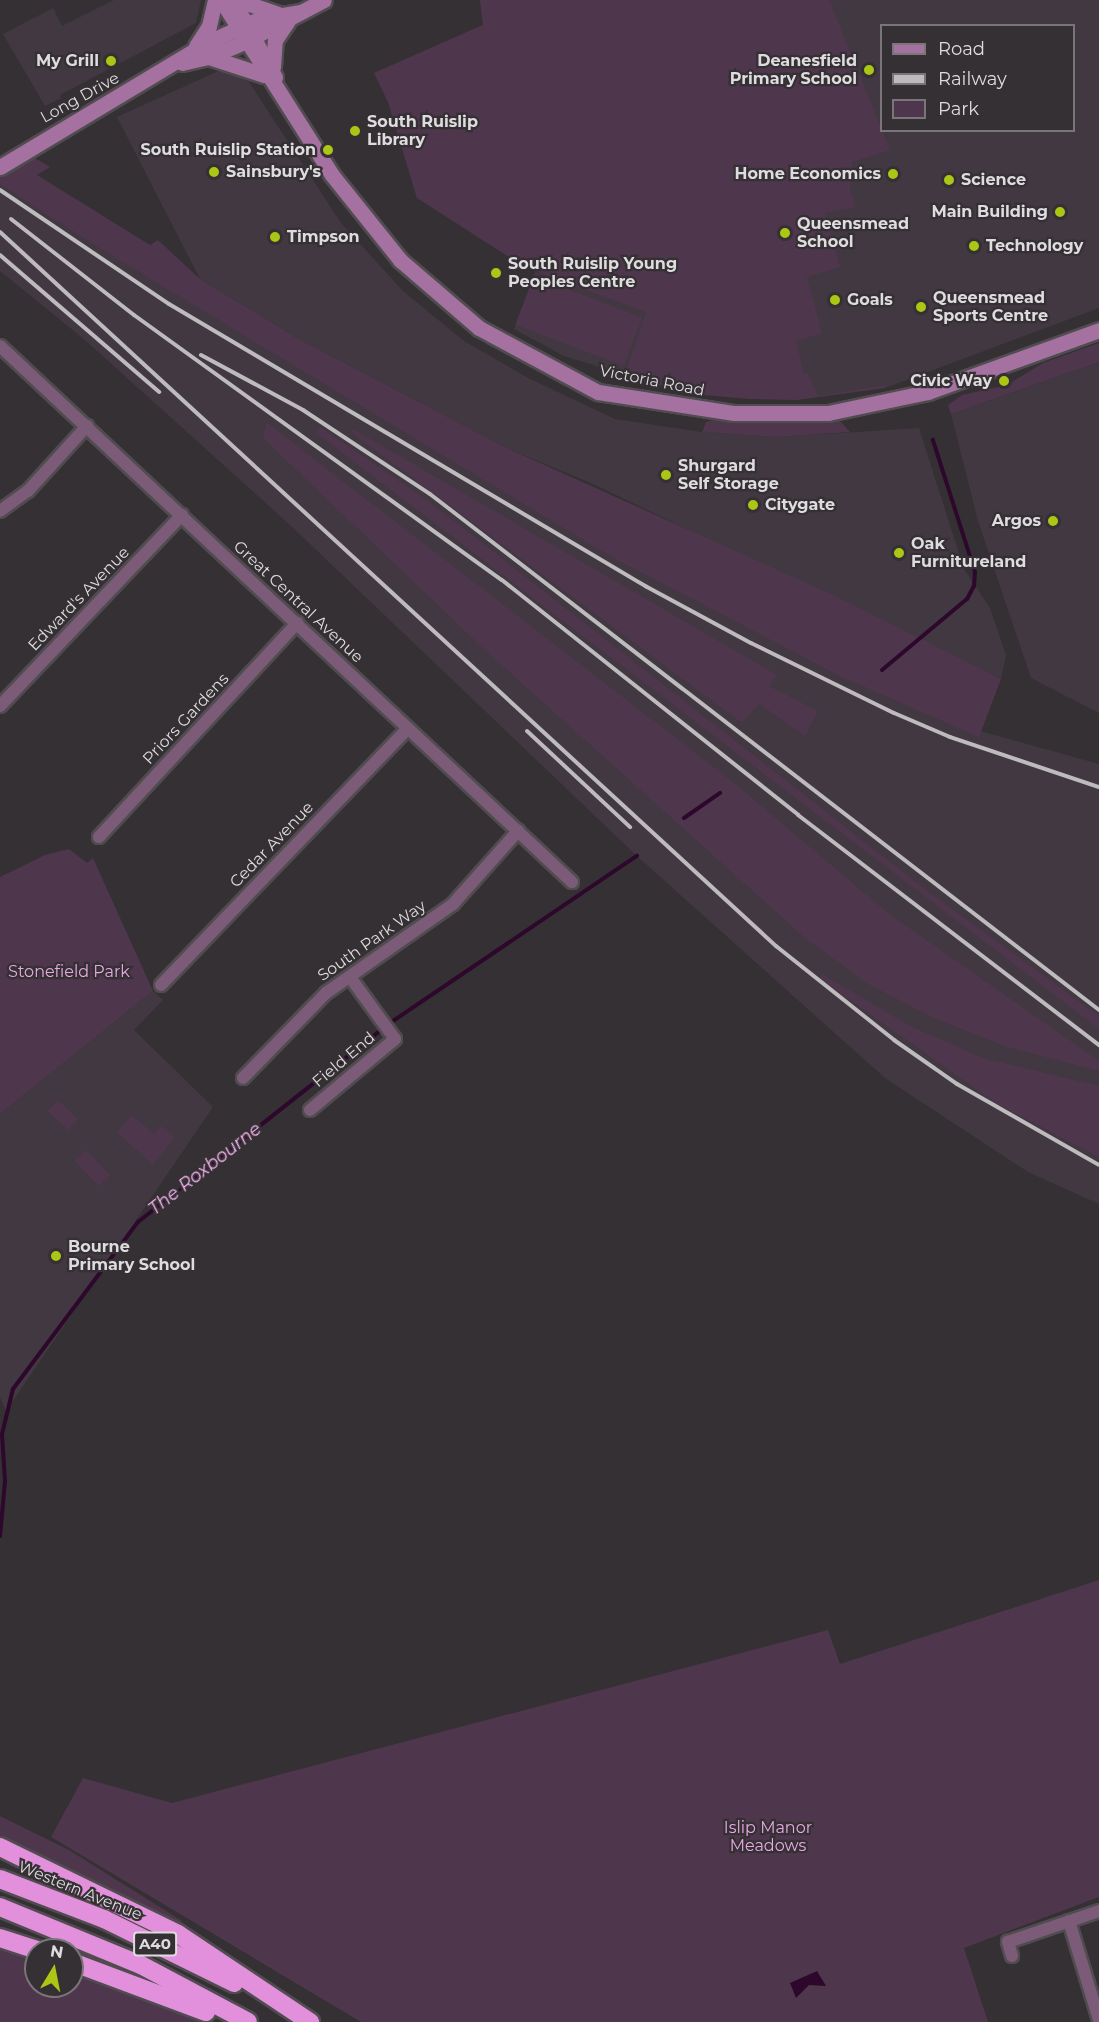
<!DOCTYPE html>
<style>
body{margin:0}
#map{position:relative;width:1099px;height:2022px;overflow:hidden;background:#353034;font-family:Montserrat,sans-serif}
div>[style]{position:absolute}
.built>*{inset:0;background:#423841}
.green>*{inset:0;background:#4e364c;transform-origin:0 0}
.water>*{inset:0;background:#2d082c}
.stream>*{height:4px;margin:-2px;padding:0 2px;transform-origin:2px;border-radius:2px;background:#2d082c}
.roads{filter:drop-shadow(2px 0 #504c4f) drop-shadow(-2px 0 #504c4f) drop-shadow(0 2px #504c4f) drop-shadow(0 -2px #504c4f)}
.street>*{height:12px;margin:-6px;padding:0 6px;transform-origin:6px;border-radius:6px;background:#7c5b79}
.secondary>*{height:15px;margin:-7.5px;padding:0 7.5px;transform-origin:7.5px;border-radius:7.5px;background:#a571a1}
.highway>*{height:18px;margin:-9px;padding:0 9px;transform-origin:9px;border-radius:9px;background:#e290dc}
.rail>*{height:4px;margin:-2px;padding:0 2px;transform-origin:2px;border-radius:2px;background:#bebbbe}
.dots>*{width:16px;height:16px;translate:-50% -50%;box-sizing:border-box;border:3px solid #353034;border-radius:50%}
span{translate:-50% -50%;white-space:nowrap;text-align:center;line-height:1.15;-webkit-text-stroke:4.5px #353034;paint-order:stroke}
.shield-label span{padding:2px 4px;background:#353034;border:2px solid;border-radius:4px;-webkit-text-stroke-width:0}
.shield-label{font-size:15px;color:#dfdcdf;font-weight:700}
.poi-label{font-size:16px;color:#dfdcdf;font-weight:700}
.right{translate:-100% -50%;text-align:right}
.left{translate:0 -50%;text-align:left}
.street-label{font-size:16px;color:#dfdcdf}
.park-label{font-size:16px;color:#e9a8e4}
.water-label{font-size:18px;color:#f8b6f3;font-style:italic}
.legend{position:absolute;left:880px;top:24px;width:195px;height:108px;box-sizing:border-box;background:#353034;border:2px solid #797578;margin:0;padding:8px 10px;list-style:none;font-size:18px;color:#dfdcdf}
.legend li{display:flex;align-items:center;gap:12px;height:30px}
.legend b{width:30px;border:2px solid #797578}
.north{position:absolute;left:24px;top:1938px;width:60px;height:60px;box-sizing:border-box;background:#353034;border:2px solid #797578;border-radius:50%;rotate:10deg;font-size:16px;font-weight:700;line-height:24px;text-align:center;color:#dfdcdf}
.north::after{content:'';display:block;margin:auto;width:21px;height:27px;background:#abc615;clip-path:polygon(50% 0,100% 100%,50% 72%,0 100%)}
</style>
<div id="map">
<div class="built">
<div style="clip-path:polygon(114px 0,201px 0,196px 23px,60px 95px,61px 98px,45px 106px,3px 34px,53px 8px,62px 26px)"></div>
<div style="clip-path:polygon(evenodd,480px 0,1099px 0,1099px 308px,885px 388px,796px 400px,675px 390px,564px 356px,514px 329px,535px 272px,417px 198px,388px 102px,374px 73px,483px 25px,480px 0,882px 26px,1074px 26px,1074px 130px,882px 130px,882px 26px)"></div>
<div style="clip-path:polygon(223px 69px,249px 82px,341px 223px,403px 291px,464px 341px,528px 378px,615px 419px,702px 432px,776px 437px,919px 428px,964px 569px,990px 608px,1006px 655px,1001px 679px,593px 484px,507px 448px,297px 338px,200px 279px,117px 117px)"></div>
<div style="clip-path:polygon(0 183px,951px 723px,1099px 764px,1099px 1204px,1028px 1172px,885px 1078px,637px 856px,289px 524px,85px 340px,0 271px)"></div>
<div style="clip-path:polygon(1099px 362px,1099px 713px,1031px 678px,978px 521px,951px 414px)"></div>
<div style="clip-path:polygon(153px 991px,163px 1000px,134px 1030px,213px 1107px,6px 1411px,0 1397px,0 1114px)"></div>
</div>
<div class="green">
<div style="clip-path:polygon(480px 0,829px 0,890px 150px,852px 162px,850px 191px,856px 207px,825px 213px,840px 267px,807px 277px,822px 333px,796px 341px,804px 374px,808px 373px,818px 396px,886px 385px,885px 388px,796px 400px,749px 399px,703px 395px,624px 378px,646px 312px,526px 268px,417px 198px,388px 102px,374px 73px,483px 25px)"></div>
<div style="clip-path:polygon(33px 157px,50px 167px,37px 175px,150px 245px,158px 240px,200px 279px,297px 338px,507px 448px,831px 594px,1001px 679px,979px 737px,842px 677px,610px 556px,98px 247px,0 184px,0 176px)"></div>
<div style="left:534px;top:276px;width:116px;height:52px;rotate:21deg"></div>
<div style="clip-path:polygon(1099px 343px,1099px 362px,951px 414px,948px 405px,962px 395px,1007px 385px,1043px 363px)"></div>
<div style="clip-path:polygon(838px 419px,850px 432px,776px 437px,702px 432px,706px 422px,713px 420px,768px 423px)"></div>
<div style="clip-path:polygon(266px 422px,733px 782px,888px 913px,1099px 1061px,1099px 1071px,1004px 1046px,934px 1018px,868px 984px,804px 937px,485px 650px,263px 438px)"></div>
<div style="clip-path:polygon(320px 427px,431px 503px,926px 890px,1099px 1016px,1099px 1029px,315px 432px)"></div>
<div style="clip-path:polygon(353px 429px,777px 675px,769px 686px,818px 711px,805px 736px,759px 704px,742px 723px,351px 432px)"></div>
<div style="clip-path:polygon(69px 849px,87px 863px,93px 858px,153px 991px,0 1114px,0 877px,45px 855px)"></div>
<div style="clip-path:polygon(822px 974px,910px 1026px,983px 1058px,1099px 1086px,1099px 1157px,999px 1105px,820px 979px)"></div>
<div style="left:58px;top:1100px;width:28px;height:15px;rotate:44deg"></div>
<div style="clip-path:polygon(132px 1115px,154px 1134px,161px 1126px,175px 1137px,153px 1165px,117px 1132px)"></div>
<div style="left:86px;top:1150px;width:35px;height:16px;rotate:46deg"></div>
<div style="clip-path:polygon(1099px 1580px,1099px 1897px,964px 1948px,988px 2022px,361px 2022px,51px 1837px,83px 1778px,172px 1803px,828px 1630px,840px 1664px)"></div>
<div style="clip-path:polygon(0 1816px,69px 1850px,182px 1921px,183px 1930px,61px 1864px,0 1837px)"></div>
<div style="clip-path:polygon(0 1947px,36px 1957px,36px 1986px,72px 1986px,72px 1967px,211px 2022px,0 2022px)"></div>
</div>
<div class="water">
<div style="clip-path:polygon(817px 1971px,826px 1986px,809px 1985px,796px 1998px,790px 1983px)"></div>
</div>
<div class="stream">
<div style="left:882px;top:670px;width:111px;rotate:-39.9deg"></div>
<div style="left:967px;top:599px;width:15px;rotate:-62deg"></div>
<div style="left:974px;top:586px;width:14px;rotate:-86deg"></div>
<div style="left:975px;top:572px;width:139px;rotate:-107.7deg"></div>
<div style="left:684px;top:818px;width:44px;rotate:-34.8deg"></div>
<div style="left:0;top:1536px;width:55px;rotate:-84.8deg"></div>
<div style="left:5px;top:1481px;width:47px;rotate:-93.7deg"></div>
<div style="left:2px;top:1434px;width:46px;rotate:-76.3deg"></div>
<div style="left:13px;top:1389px;width:209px;rotate:-53.2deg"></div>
<div style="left:138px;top:1222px;width:318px;rotate:-38.3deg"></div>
<div style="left:387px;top:1025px;width:302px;rotate:-34.1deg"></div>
</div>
<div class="roads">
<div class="street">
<div style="left:0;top:346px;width:784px;rotate:43.14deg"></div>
<div style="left:0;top:511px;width:34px;rotate:-36deg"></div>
<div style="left:28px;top:491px;width:88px;rotate:-47.8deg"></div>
<div style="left:0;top:706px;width:264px;rotate:-46.4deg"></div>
<div style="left:99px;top:837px;width:292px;rotate:-47.2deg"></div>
<div style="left:161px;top:985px;width:356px;rotate:-46.1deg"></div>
<div style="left:243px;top:1078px;width:119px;rotate:-45.7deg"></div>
<div style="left:326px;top:993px;width:155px;rotate:-35deg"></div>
<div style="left:453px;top:904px;width:98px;rotate:-48.3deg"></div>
<div style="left:310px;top:1110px;width:111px;rotate:-39.9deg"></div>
<div style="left:395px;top:1039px;width:77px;rotate:-126deg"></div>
<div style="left:1069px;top:1921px;width:103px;rotate:73.1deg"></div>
<div style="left:1012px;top:1956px;width:15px;rotate:-106deg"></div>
<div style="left:1008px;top:1942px;width:96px;rotate:-18.8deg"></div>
</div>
<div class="secondary">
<div style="left:221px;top:0;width:207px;rotate:57.6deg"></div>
<div style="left:332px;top:175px;width:109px;rotate:51.3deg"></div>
<div style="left:400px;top:260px;width:104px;rotate:40.7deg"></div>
<div style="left:479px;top:328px;width:135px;rotate:28.3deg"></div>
<div style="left:598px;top:392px;width:138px;rotate:8.8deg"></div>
<div style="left:734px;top:413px;width:94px"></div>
<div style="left:828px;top:413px;width:102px;rotate:-11.9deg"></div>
<div style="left:928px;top:392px;width:182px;rotate:-19.9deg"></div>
<div style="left:233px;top:0;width:88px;rotate:61.4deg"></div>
<div style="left:238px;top:0;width:42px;rotate:19.3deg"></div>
<div style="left:196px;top:46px;width:24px;rotate:-57deg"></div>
<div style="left:209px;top:26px;width:27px;rotate:-77deg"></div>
<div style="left:209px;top:57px;width:58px;rotate:18.1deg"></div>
<div style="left:182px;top:63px;width:28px;rotate:-13deg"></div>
<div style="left:209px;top:57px;width:38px;rotate:-23deg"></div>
<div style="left:244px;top:42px;width:90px;rotate:-27.7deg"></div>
<div style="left:273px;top:67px;width:27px;rotate:-86deg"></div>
<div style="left:275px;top:40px;width:23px;rotate:-56deg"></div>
<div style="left:0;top:167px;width:245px;rotate:-31deg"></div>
<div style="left:210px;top:41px;width:54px;rotate:-24.2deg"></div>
<div style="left:259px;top:19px;width:42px;rotate:-9.7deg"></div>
</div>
<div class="highway">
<div style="left:0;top:1847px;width:198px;rotate:26deg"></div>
<div style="left:178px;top:1934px;width:159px;rotate:33.7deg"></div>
<div style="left:0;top:1879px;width:111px;rotate:21deg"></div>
<div style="left:104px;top:1919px;width:145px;rotate:26.2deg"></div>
<div style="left:0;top:1907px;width:152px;rotate:22.4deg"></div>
<div style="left:141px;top:1965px;width:121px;rotate:28deg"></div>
<div style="left:0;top:1938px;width:40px;rotate:18deg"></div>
<div style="left:72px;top:1962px;width:143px;rotate:20.5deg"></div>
</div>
</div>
<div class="rail">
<div style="left:0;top:190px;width:204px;rotate:34deg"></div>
<div style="left:169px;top:304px;width:555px;rotate:30.63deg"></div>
<div style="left:647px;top:587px;width:118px;rotate:28.3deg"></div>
<div style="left:751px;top:643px;width:159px;rotate:26.1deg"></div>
<div style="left:894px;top:713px;width:61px;rotate:23.2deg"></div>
<div style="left:950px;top:737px;width:157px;rotate:18.6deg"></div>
<div style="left:11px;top:219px;width:156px;rotate:38deg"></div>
<div style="left:134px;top:315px;width:453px;rotate:35.8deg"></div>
<div style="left:502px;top:580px;width:378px;rotate:38.4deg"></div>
<div style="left:798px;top:815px;width:379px;rotate:37.4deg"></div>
<div style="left:0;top:232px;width:1055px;rotate:42.62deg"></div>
<div style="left:776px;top:946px;width:151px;rotate:38.5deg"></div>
<div style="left:894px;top:1040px;width:77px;rotate:34.9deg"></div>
<div style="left:957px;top:1084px;width:163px;rotate:29.7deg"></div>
<div style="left:0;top:255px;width:210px;rotate:40.7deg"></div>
<div style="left:201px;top:355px;width:116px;rotate:28.3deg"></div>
<div style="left:303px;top:410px;width:152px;rotate:33.5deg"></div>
<div style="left:430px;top:494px;width:845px;rotate:37.64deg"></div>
<div style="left:527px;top:731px;width:141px;rotate:43deg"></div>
</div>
<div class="dots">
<div style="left:111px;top:61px;background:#abc615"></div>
<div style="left:869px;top:70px;background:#abc615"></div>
<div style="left:355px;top:131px;background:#abc615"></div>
<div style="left:328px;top:150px;background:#abc615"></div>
<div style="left:214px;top:172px;background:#abc615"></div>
<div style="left:893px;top:174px;background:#abc615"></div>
<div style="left:949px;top:180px;background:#abc615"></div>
<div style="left:1060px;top:212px;background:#abc615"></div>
<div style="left:785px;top:233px;background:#abc615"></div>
<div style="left:275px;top:237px;background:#abc615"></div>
<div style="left:974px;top:246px;background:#abc615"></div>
<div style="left:496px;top:273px;background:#abc615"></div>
<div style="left:835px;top:300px;background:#abc615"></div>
<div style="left:921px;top:307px;background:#abc615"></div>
<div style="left:1004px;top:381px;background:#abc615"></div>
<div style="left:666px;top:475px;background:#abc615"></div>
<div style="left:753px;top:505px;background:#abc615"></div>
<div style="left:1053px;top:521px;background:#abc615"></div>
<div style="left:899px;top:553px;background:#abc615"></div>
<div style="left:56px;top:1256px;background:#abc615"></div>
</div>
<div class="shield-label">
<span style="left:155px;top:1944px">A40</span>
</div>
<div class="poi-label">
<span class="right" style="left:99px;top:61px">My Grill</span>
<span class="right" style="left:857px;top:70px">Deanesfield<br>Primary School</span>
<span class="left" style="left:367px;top:131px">South Ruislip<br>Library</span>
<span class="right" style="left:316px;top:150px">South Ruislip Station</span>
<span class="left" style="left:226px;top:172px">Sainsbury's</span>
<span class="right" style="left:881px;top:174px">Home Economics</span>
<span class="left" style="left:961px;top:180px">Science</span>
<span class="right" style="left:1048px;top:212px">Main Building</span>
<span class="left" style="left:797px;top:233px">Queensmead<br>School</span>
<span class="left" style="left:287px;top:237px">Timpson</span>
<span class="left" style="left:986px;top:246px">Technology</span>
<span class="left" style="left:508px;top:273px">South Ruislip Young<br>Peoples Centre</span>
<span class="left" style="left:933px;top:307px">Queensmead<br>Sports Centre</span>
<span class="left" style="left:847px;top:300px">Goals</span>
<span class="right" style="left:992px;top:381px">Civic Way</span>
<span class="left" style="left:678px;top:475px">Shurgard<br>Self Storage</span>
<span class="left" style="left:765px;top:505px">Citygate</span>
<span class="right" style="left:1041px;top:521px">Argos</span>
<span class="left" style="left:911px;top:553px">Oak<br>Furnitureland</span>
<span class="left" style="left:68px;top:1256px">Bourne<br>Primary School</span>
</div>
<div class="street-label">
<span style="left:80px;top:98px;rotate:-29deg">Long Drive</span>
<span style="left:652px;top:381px;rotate:11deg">Victoria Road</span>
<span style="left:79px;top:599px;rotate:-46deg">Edward's Avenue</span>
<span style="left:298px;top:602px;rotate:43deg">Great Central Avenue</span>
<span style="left:186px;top:719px;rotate:-47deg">Priors Gardens</span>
<span style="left:272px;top:845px;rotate:-46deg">Cedar Avenue</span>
<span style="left:372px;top:941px;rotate:-35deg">South Park Way</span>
<span style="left:344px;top:1060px;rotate:-40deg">Field End</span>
<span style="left:80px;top:1891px;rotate:22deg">Western Avenue</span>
</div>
<div class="park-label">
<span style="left:69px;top:972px">Stonefield Park</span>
<span style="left:768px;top:1837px">Islip Manor<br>Meadows</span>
</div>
<div class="water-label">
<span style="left:205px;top:1169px;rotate:-38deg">The Roxbourne</span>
</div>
<ul class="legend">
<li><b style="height:8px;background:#a571a1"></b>Road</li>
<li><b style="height:8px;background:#bebbbe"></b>Railway</li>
<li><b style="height:16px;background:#4e364c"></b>Park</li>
</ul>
<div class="north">N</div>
</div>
